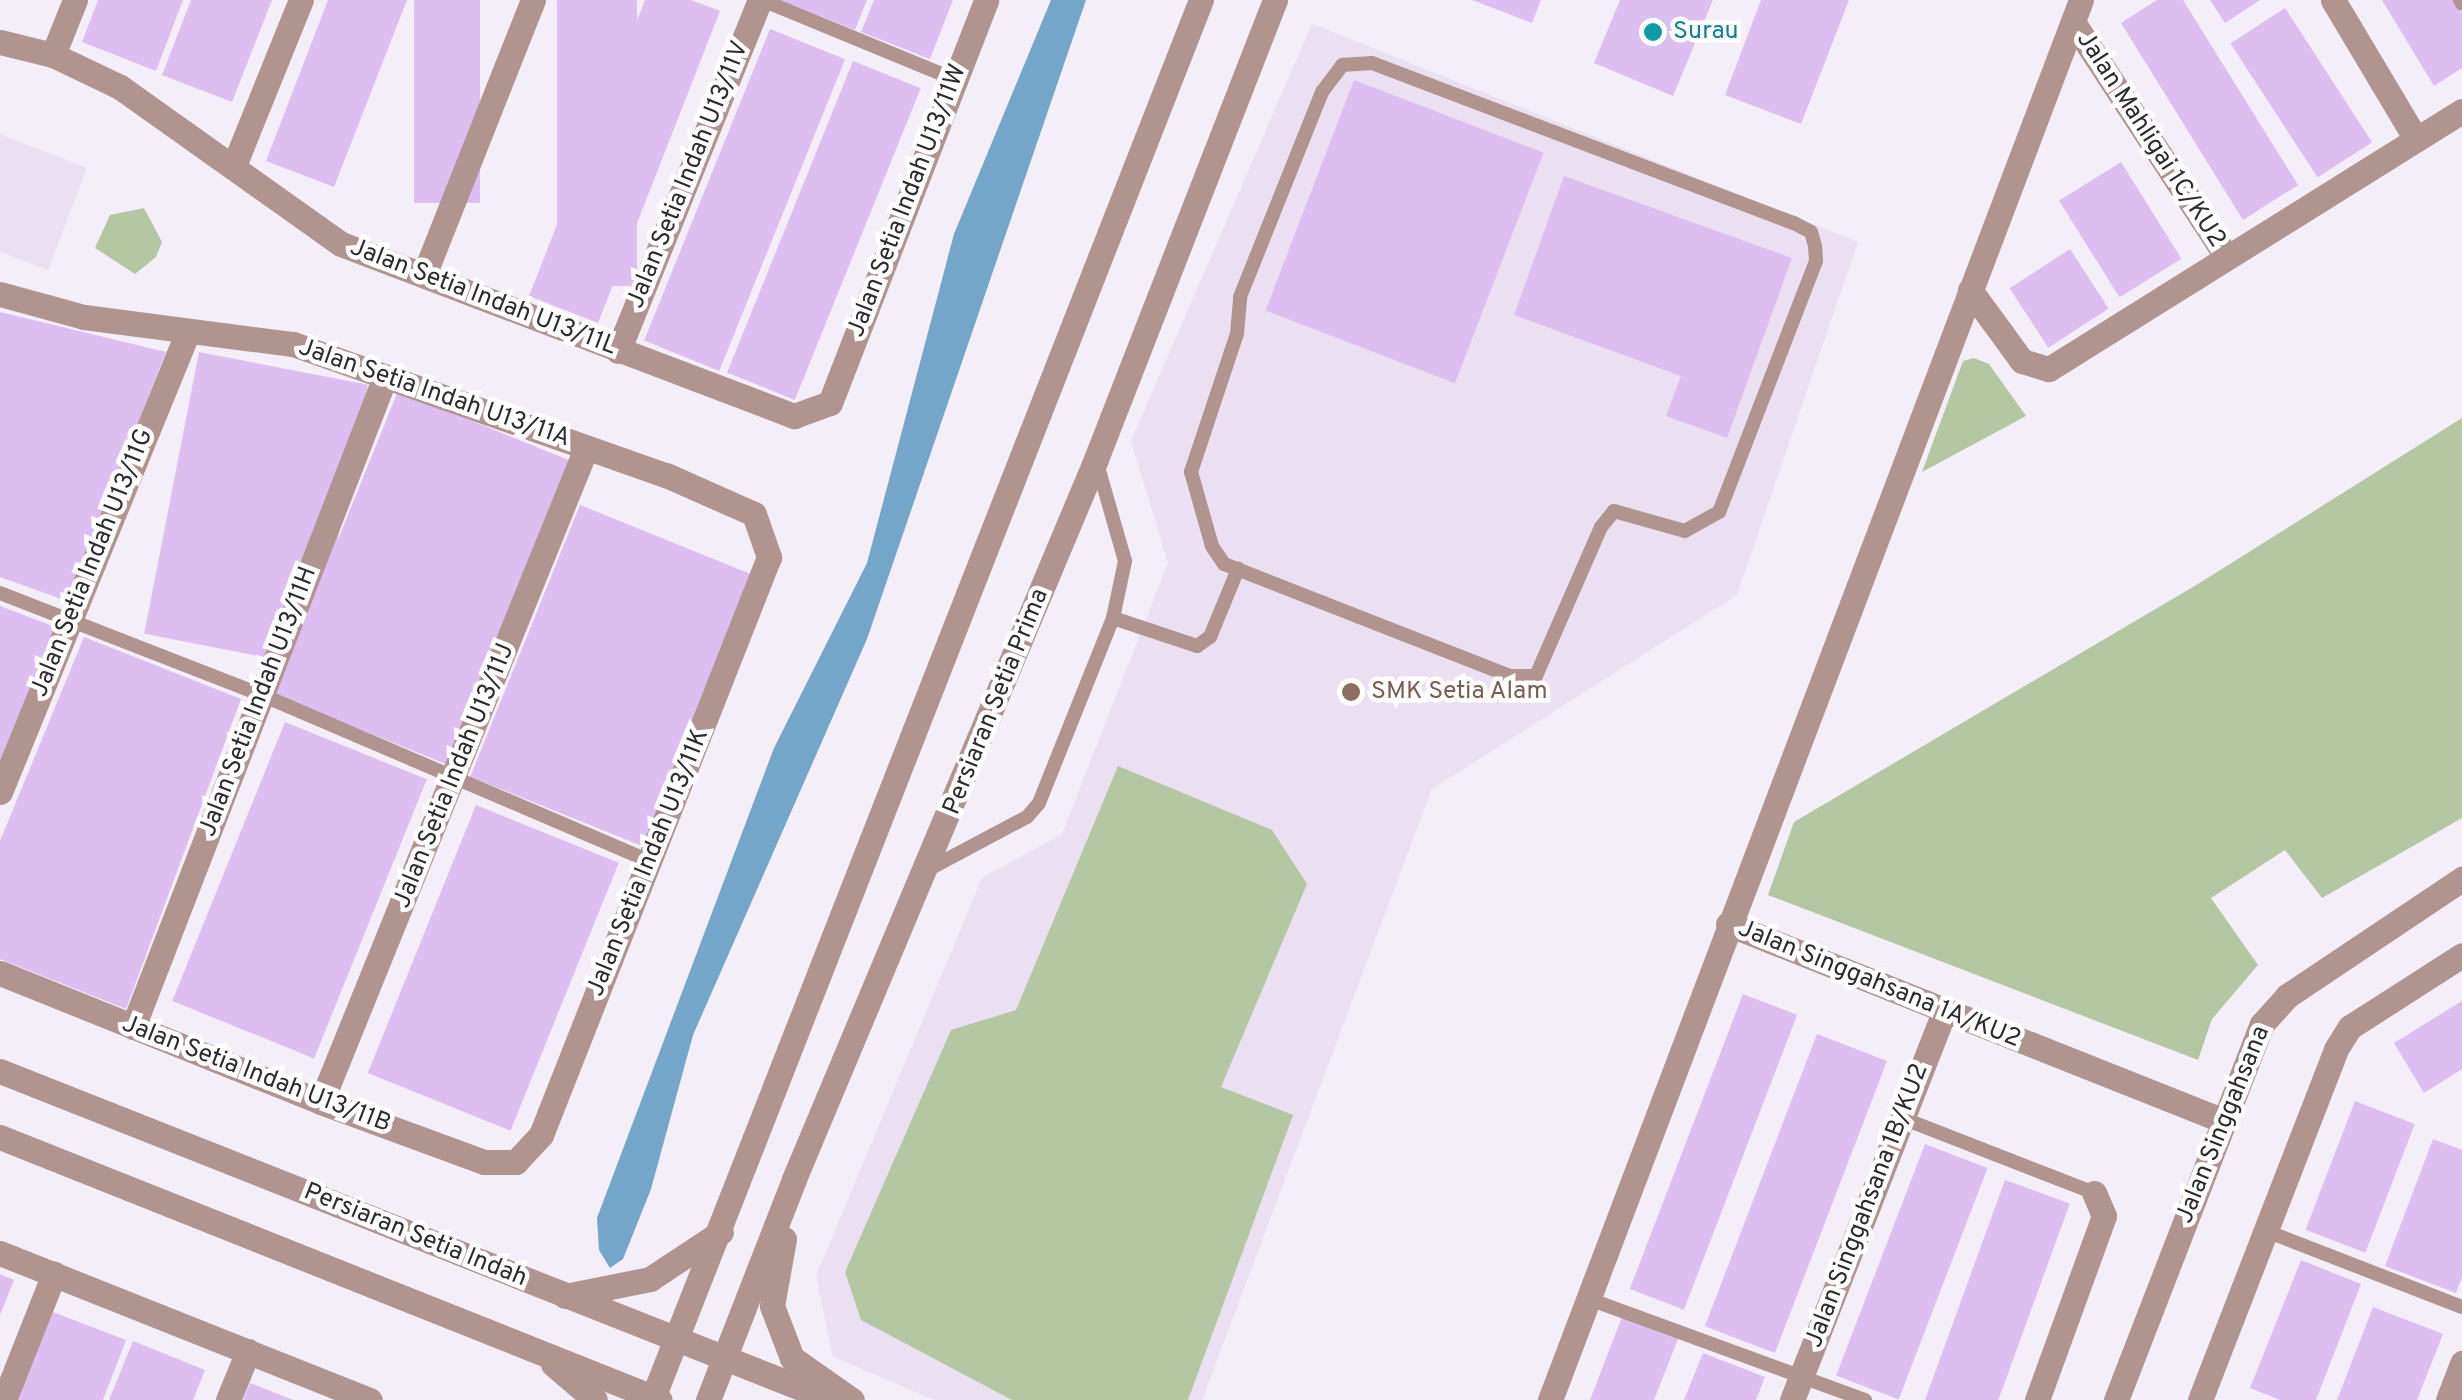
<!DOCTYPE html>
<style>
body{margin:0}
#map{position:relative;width:2462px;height:1400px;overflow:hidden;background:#f4eef9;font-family:Overpass,sans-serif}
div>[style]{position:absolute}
.built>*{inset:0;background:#eae0f1}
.green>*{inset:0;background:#b5c6a3}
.water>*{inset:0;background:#73a6c8}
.building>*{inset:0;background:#dcbff0;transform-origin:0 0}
.service>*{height:14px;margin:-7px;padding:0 7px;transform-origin:7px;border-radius:7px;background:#af948f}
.minor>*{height:25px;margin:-12.5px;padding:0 12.5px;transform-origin:12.5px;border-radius:12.5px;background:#af948f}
.tertiary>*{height:25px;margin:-12.5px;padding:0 12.5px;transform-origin:12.5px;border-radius:12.5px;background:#af948f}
.dots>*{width:28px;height:28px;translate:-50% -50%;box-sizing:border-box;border:5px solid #fff;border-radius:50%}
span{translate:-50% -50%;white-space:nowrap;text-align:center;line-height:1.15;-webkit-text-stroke:9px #fff;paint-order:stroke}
.culture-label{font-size:25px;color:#0d838f}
.left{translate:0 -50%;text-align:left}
.street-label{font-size:25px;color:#2d2b2e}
.education-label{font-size:25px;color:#785e54}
</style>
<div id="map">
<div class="built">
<div style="clip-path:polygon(1312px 24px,1858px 242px,1737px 595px,1432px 789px,1202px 1400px,935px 1400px,833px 1357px,816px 1276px,982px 878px,1062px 834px,1168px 563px,1131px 441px)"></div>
<div style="clip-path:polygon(0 134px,87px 168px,48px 270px,0 252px)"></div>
</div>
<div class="green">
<div style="clip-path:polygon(144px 208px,162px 242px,156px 257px,135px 274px,95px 248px,110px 215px)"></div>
<div style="clip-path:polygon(1974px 358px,1989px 364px,2026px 416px,1922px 472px,1963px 361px)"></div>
<div style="clip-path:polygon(2462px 418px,2462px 818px,2322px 898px,2285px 850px,2211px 898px,2258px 965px,2212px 1019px,2198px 1060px,1768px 895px,1794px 822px,2198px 584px)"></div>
<div style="clip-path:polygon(1118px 766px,1272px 830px,1307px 884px,1221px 1087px,1293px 1115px,1188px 1400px,1012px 1400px,861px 1320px,845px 1272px,951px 1030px,1016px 1010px)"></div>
</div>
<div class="water">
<div style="clip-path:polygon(1051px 0,1086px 0,867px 639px,693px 1035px,651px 1189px,623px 1259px,610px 1268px,599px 1250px,597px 1218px,774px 748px,867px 563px,954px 234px)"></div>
</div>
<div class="building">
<div style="clip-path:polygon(98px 0,183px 0,156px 71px,82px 42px)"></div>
<div style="clip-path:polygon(191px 0,272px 0,232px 102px,162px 75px)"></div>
<div style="clip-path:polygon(328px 0,407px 0,334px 187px,266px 161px)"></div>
<div style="left:414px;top:0;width:66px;height:203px"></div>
<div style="left:557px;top:0;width:80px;height:286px"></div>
<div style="clip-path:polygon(645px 0,691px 0,720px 11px,598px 323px,529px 296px)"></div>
<div style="clip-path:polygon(779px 0,867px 0,855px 30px)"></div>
<div style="clip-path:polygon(874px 0,953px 0,930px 59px,861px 32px)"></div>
<div style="clip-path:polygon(1472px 0,1541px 0,1532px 23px)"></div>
<div style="clip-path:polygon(1620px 0,1713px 0,1673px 96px,1594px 63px)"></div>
<div style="clip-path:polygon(1761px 0,1849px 0,1801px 124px,1725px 95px)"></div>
<div style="clip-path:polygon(2157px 0,2183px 0,2298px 185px,2243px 220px,2121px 23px)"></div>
<div style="clip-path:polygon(2210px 0,2260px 0,2225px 23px)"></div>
<div style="clip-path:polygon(2382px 0,2454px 0,2462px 14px,2462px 68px,2434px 86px)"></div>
<div style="left:2285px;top:8px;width:160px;height:65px;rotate:57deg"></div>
<div style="left:770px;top:29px;width:81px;height:336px;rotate:22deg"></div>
<div style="left:853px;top:61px;width:73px;height:336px;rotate:22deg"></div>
<div style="left:1354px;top:80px;width:203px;height:247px;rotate:21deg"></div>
<div style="left:2121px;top:162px;width:114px;height:73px;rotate:58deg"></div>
<div style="clip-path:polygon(1564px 176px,1792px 258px,1727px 438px,1666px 416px,1681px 376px,1514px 315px)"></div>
<div style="left:2070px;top:249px;width:71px;height:72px;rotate:57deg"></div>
<div style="clip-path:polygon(0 312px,166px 352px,67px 601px,0 577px)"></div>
<div style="left:199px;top:352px;width:172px;height:287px;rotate:11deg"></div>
<div style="left:398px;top:391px;width:184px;height:328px;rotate:22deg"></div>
<div style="left:580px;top:505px;width:186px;height:293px;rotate:22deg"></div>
<div style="clip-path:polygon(0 606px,58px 628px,0 763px)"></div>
<div style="clip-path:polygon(84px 637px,241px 699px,126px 1009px,0 959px,0 841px)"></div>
<div style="left:285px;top:722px;width:153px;height:301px;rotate:22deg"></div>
<div style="left:476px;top:805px;width:154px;height:289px;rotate:22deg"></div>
<div style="left:1743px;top:994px;width:58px;height:316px;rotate:21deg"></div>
<div style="clip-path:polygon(2462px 1001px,2462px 1069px,2424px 1093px,2394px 1043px)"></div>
<div style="left:1817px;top:1034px;width:75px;height:313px;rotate:21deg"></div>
<div style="left:2355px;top:1101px;width:64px;height:138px;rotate:21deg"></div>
<div style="clip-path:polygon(2433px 1139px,2462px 1150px,2462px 1277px,2456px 1293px,2385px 1266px)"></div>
<div style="left:1925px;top:1144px;width:67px;height:248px;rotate:21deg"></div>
<div style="left:2005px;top:1180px;width:69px;height:234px;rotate:20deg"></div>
<div style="clip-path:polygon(2301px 1260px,2361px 1284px,2316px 1400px,2280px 1400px,2250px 1388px)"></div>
<div style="clip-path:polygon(0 1274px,14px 1280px,0 1315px)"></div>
<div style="clip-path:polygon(2373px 1307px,2443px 1334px,2417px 1400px,2337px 1400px)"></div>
<div style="clip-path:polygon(53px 1312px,126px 1340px,103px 1400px,18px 1400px)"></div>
<div style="clip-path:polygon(1622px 1317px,1678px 1339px,1654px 1400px,1590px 1400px)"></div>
<div style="clip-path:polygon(133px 1341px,205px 1370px,193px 1400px,109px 1400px)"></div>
<div style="clip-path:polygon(1703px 1353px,1765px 1377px,1756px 1400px,1684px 1400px)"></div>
<div style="clip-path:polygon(250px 1383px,293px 1400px,243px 1400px)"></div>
</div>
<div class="service">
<div style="left:762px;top:0;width:210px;rotate:22.4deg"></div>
<div style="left:2460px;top:0;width:4px;rotate:63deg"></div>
<div style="left:1372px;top:63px;width:451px;rotate:20.8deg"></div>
<div style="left:1794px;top:223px;width:19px;rotate:28deg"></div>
<div style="left:1811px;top:232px;width:15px;rotate:74deg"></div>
<div style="left:1815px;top:246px;width:15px;rotate:86deg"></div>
<div style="left:1816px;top:261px;width:269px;rotate:111.1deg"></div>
<div style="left:1719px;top:512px;width:39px;rotate:151deg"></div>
<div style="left:1685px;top:531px;width:74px;rotate:-164.3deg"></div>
<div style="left:1614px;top:511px;width:21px;rotate:129deg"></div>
<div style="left:1601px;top:527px;width:163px;rotate:113.6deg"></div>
<div style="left:1536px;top:676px;width:26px;rotate:180deg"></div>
<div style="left:1510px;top:676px;width:307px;rotate:-158.6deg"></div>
<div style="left:1224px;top:564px;width:22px;rotate:-124deg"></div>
<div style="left:1212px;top:546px;width:77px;rotate:-105.8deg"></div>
<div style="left:1191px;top:472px;width:145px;rotate:-71.6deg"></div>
<div style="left:1237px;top:334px;width:37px;rotate:-85deg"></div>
<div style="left:1240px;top:297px;width:221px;rotate:-68.2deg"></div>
<div style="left:1322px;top:92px;width:34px;rotate:-53deg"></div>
<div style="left:1342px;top:65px;width:30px;rotate:-4deg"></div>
<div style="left:0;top:593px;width:281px;rotate:21.3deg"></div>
<div style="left:262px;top:695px;width:422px;rotate:23.2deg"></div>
<div style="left:1113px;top:618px;width:89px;rotate:18.4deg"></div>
<div style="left:1197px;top:646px;width:16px;rotate:-35deg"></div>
<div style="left:1210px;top:637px;width:74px;rotate:-67.6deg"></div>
<div style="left:929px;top:869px;width:111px;rotate:-28deg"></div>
<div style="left:1027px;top:817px;width:18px;rotate:-49deg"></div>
<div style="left:1039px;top:803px;width:199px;rotate:-68.2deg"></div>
<div style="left:1113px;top:618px;width:58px;rotate:-78.1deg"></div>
<div style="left:1125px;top:561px;width:105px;rotate:-106deg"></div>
<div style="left:1902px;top:1118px;width:206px;rotate:21.3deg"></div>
<div style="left:2266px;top:1231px;width:210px;rotate:21.2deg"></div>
<div style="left:1589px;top:1299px;width:294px;rotate:20.1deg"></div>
</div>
<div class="minor">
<div style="left:2333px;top:0;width:162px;rotate:59.2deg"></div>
<div style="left:2073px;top:22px;width:281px;rotate:56.8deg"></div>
<div style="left:0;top:42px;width:55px;rotate:13.8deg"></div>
<div style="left:53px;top:55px;width:74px;rotate:25.5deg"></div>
<div style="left:120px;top:87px;width:271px;rotate:35.4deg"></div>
<div style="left:341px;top:244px;width:485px;rotate:20.8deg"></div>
<div style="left:794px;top:416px;width:38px;rotate:-20deg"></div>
<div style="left:830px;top:403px;width:432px;rotate:-68.8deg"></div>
<div style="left:53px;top:55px;width:59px;rotate:-68.2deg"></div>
<div style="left:235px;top:163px;width:176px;rotate:-68deg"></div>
<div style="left:424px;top:275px;width:296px;rotate:-68.4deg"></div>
<div style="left:1970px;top:290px;width:88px;rotate:53.8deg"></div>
<div style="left:2022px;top:361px;width:28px;rotate:17deg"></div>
<div style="left:2049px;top:369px;width:487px;rotate:-32deg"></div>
<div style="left:0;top:294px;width:87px;rotate:15.3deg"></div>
<div style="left:84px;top:317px;width:211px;rotate:7.4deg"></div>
<div style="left:293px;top:344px;width:395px;rotate:19.4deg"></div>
<div style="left:666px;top:475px;width:96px;rotate:23.9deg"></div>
<div style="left:754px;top:514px;width:46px;rotate:70.8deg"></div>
<div style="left:769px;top:557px;width:621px;rotate:111.53deg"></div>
<div style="left:541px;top:1135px;width:37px;rotate:133deg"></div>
<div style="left:516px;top:1162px;width:32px;rotate:180deg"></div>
<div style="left:484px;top:1162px;width:174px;rotate:-159.8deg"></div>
<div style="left:321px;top:1102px;width:346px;rotate:-158.1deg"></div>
<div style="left:618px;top:351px;width:379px;rotate:-68deg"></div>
<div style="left:0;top:792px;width:496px;rotate:-67.8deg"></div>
<div style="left:1728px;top:924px;width:534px;rotate:21.66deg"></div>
<div style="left:133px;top:1027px;width:697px;rotate:-68.81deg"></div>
<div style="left:321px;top:1102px;width:706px;rotate:-67.94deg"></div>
<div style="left:0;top:1253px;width:398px;rotate:21.7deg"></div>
<div style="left:4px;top:1400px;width:136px;rotate:-68.4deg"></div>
<div style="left:228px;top:1400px;width:53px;rotate:-67.8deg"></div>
<div style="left:1550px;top:1400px;width:1497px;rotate:-69.23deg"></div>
<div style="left:1792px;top:1400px;width:417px;rotate:-68.6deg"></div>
<div style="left:2037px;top:1400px;width:196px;rotate:-70deg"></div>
<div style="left:2104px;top:1216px;width:25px;rotate:-113deg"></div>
<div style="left:2200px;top:1400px;width:376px;rotate:-68.8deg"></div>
<div style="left:2336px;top:1049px;width:26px;rotate:-58deg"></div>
<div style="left:2350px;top:1027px;width:133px;rotate:-32.7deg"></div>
<div style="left:2448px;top:1400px;width:40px;rotate:-69deg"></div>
</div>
<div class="tertiary">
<div style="left:0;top:1071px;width:894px;rotate:21.6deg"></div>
<div style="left:0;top:1137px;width:710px;rotate:21.73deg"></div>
<div style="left:784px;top:1239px;width:68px;rotate:100.2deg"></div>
<div style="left:772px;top:1306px;width:56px;rotate:69deg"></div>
<div style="left:792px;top:1358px;width:73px;rotate:35deg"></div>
<div style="left:565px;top:1296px;width:87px;rotate:-11.3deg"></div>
<div style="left:650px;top:1279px;width:85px;rotate:-33.5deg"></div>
<div style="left:553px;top:1364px;width:55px;rotate:40.6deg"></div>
<div style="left:652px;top:1400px;width:1504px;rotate:-68.59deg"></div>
<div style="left:708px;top:1400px;width:237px;rotate:-68.7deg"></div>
<div style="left:794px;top:1179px;width:781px;rotate:-67.24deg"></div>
<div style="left:1096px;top:459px;width:493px;rotate:-68.7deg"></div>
<div style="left:2116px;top:1400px;width:403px;rotate:-68.8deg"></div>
<div style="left:2262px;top:1024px;width:38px;rotate:-48deg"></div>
<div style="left:2287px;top:996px;width:211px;rotate:-33.8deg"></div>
</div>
<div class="dots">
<div style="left:1653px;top:32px;background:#0f9aa8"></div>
<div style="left:1351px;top:692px;background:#8d6e63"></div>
</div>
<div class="culture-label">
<span class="left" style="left:1673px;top:32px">Surau</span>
</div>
<div class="street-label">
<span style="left:2150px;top:140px;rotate:57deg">Jalan Mahligai 1C/KU2</span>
<span style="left:689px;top:175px;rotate:-68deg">Jalan Setia Indah U13/11V</span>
<span style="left:908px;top:201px;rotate:-69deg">Jalan Setia Indah U13/11W</span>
<span style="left:483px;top:298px;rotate:21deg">Jalan Setia Indah U13/11L</span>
<span style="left:434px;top:394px;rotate:19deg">Jalan Setia Indah U13/11A</span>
<span style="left:93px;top:563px;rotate:-68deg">Jalan Setia Indah U13/11G</span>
<span style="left:259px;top:702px;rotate:-69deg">Jalan Setia Indah U13/11H</span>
<span style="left:997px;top:702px;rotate:-68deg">Persiaran Setia Prima</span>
<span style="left:455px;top:776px;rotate:-68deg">Jalan Setia Indah U13/11J</span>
<span style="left:649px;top:863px;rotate:-68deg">Jalan Setia Indah U13/11K</span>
<span style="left:1879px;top:985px;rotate:22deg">Jalan Singgahsana 1A/KU2</span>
<span style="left:256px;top:1075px;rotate:21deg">Jalan Setia Indah U13/11B</span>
<span style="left:2224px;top:1125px;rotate:-68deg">Jalan Singgahsana</span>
<span style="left:1868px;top:1206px;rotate:-69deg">Jalan Singgahsana 1B/KU2</span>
<span style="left:415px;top:1236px;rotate:22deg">Persiaran Setia Indah</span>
</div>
<div class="education-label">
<span class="left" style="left:1371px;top:692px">SMK Setia Alam</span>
</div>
</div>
